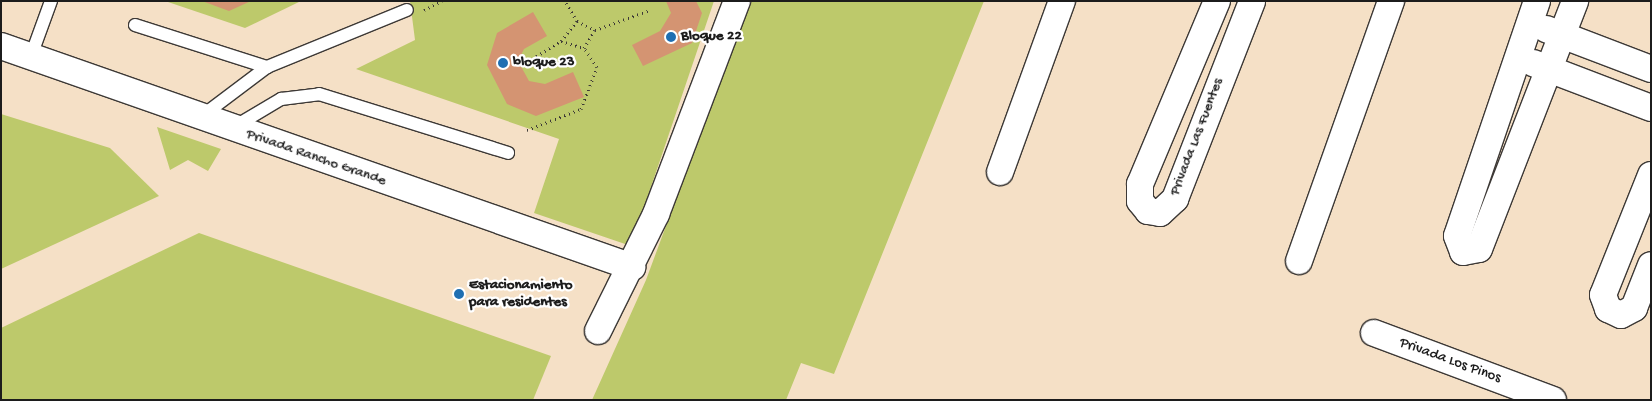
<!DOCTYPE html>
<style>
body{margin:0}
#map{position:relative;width:1652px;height:401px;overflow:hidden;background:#f5e0c6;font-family:"Gochi Hand",sans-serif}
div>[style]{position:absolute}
.green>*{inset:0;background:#bdc96b}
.building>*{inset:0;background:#d49472}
.path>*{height:3px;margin-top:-1.5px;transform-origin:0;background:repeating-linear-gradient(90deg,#3d3936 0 1px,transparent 0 5px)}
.roads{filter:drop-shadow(1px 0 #3d3936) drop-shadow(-1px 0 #3d3936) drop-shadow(0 1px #3d3936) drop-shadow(0 -1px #3d3936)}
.service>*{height:12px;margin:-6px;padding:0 6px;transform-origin:6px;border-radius:6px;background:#fff}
.minor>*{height:26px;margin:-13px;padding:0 13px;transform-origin:13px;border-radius:13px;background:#fff}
.dots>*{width:14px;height:14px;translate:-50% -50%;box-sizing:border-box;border:2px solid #fff;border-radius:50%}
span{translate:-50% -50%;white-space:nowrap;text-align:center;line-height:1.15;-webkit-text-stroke:4.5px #fff;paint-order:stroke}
.poi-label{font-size:15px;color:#1c1c1c;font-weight:700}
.left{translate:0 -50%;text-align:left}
.street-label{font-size:15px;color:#1c1c1c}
.frame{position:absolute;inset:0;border:2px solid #1c1c1c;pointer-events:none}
</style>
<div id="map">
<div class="green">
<div style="clip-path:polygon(165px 1px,301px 1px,245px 28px)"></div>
<div style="clip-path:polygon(410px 1px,714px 1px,631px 246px,534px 213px,559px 139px,356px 69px,415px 40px)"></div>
<div style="clip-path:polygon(749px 1px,984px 1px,834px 374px,801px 363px,786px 400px,592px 400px,646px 280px)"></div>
<div style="clip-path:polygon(1px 114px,110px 148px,159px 196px,1px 269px)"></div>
<div style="clip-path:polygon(157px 127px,221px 149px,208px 171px,188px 160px,170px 170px)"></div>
<div style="clip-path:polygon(199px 233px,551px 356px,533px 400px,1px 400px,1px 328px)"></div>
</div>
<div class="building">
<div style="clip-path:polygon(202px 1px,251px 1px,229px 11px)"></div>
<div style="clip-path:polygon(666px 1px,696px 1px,702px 13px,692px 43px,643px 66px,632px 45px,660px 31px,671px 13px)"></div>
<div style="clip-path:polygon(533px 12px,547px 36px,524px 49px,518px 61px,529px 81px,545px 84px,573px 72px,584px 97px,536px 116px,507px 104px,487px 65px,497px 33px)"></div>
</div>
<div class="path">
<div style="left:424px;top:10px;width:20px;rotate:-27deg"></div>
<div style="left:577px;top:21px;width:20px;rotate:27deg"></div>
<div style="left:561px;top:41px;width:26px;rotate:-51deg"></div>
<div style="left:577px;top:21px;width:23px;rotate:-121deg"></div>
<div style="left:532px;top:59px;width:34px;rotate:-32deg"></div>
<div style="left:561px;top:41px;width:24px;rotate:17deg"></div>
<div style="left:527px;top:130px;width:58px;rotate:-21.3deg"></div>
<div style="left:581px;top:109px;width:45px;rotate:-69.1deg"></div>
<div style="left:597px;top:67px;width:23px;rotate:-124deg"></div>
<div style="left:584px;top:48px;width:21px;rotate:-59deg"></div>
<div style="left:595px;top:30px;width:59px;rotate:-20deg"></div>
</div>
<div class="roads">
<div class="service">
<div style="left:135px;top:25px;width:139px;rotate:17.7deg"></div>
<div style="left:31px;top:56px;width:59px;rotate:-70deg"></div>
<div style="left:202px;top:116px;width:81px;rotate:-37deg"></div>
<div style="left:267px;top:67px;width:151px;rotate:-22.2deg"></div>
<div style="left:234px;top:127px;width:55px;rotate:-30.8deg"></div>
<div style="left:281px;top:99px;width:38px;rotate:-7deg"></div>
<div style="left:319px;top:94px;width:198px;rotate:17.3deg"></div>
</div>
<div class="minor">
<div style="left:1217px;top:1px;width:199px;rotate:112.8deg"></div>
<div style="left:1140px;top:184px;width:17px;rotate:90deg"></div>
<div style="left:1140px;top:201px;width:13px;rotate:51deg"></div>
<div style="left:1148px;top:211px;width:12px;rotate:9deg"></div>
<div style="left:1160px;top:213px;width:21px;rotate:-43deg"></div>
<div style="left:1175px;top:199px;width:212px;rotate:-68.7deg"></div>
<div style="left:1537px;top:1px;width:248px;rotate:108.8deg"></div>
<div style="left:1457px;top:236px;width:17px;rotate:69deg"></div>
<div style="left:1463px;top:252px;width:16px;rotate:-11deg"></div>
<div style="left:1479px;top:249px;width:266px;rotate:-68.8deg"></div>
<div style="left:1546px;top:29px;width:112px;rotate:20.9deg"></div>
<div style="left:1px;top:46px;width:669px;rotate:19.3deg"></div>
<div style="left:1533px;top:63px;width:126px;rotate:20.9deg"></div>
<div style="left:1000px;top:172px;width:182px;rotate:-70.1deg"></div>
<div style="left:1651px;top:175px;width:129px;rotate:111.8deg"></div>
<div style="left:1603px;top:295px;width:15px;rotate:70deg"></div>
<div style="left:1608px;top:309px;width:14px;rotate:25deg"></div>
<div style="left:1621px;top:315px;width:15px;rotate:-28deg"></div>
<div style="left:1634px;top:308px;width:46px;rotate:-68.4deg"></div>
<div style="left:1299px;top:261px;width:276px;rotate:-70.5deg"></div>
<div style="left:598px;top:331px;width:131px;rotate:-63.6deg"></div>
<div style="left:656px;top:214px;width:228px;rotate:-69.2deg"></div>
<div style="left:1374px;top:333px;width:191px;rotate:20.5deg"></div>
</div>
</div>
<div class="dots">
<div style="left:671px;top:37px;background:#1f6fb2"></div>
<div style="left:503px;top:63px;background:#1f6fb2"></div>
<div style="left:459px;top:294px;background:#1f6fb2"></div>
</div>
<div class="poi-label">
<span class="left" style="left:681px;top:37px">Bloque 22</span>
<span class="left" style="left:513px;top:63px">bloque 23</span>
<span class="left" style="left:469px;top:294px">Estacionamiento<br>para residentes</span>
</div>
<div class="street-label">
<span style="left:1197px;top:137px;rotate:-69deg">Privada Las Fuentes</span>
<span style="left:316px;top:158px;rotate:19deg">Privada Rancho Grande</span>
<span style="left:1450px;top:361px;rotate:20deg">Privada Los Pinos</span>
</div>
<div class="frame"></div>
</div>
